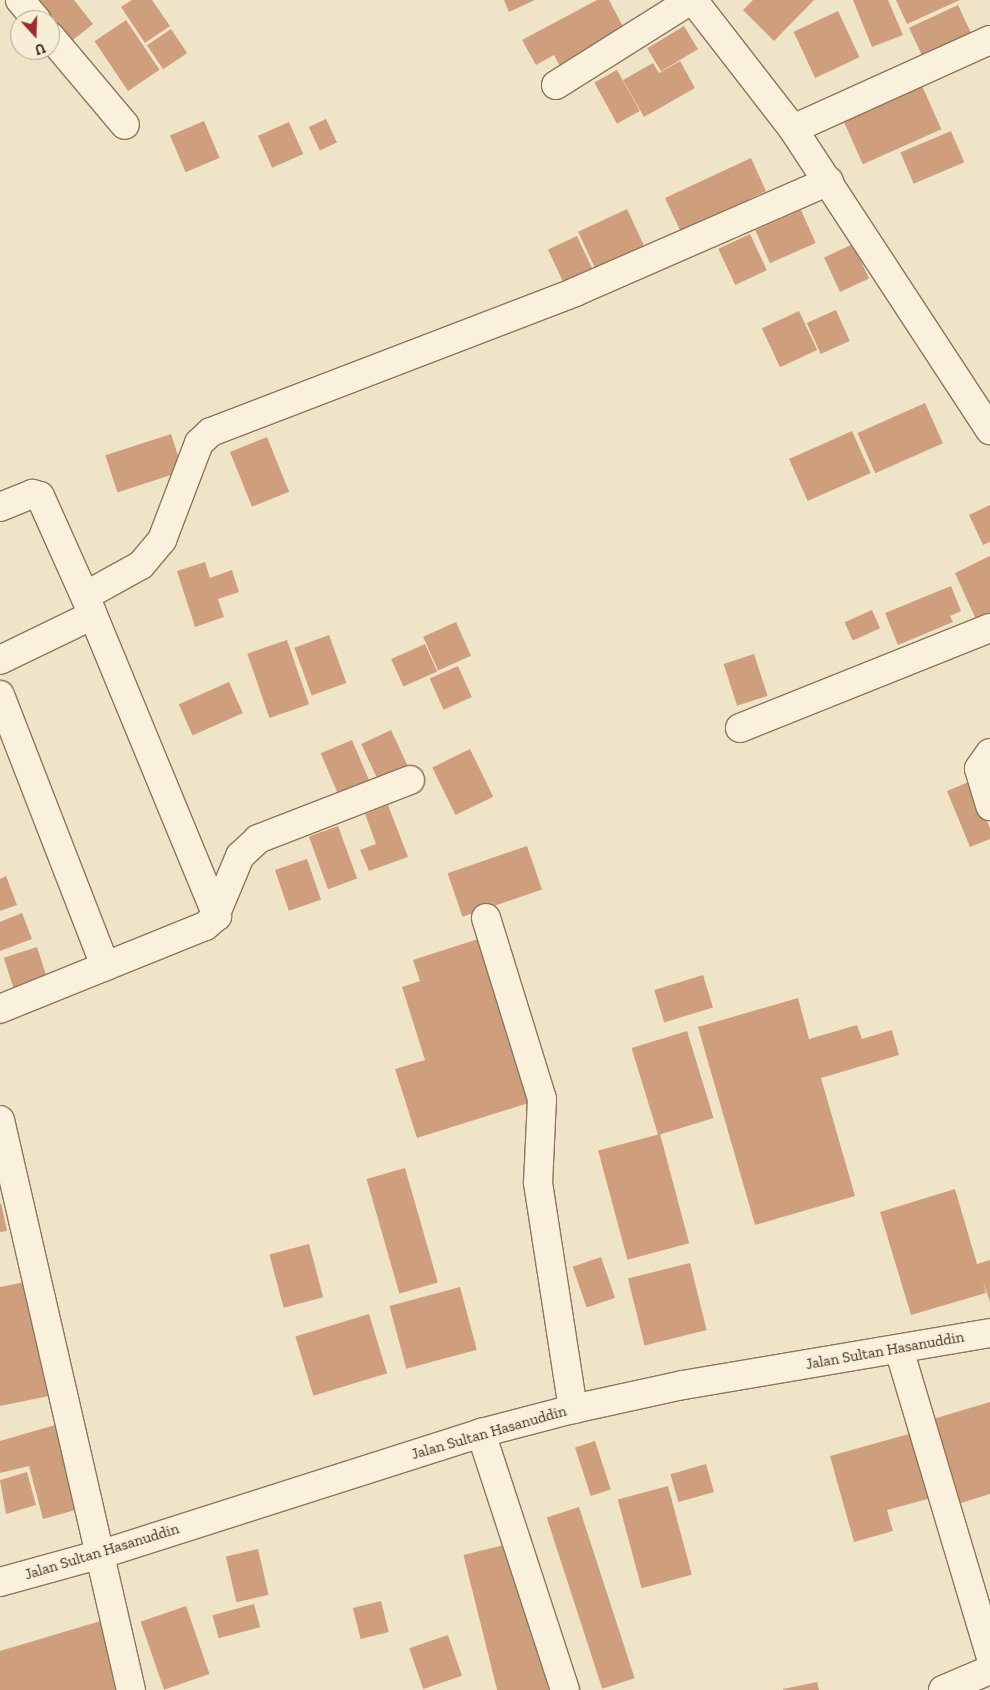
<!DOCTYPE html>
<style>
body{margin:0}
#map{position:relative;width:990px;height:1690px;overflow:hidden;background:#f0e4c8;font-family:"Zilla Slab",serif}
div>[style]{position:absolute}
.building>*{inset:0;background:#cf9f7d;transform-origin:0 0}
.roads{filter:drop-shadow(1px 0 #8d765c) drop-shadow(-1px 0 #8d765c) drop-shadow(0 1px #8d765c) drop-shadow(0 -1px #8d765c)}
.minor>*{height:28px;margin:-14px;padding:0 14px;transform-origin:14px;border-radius:14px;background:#faf1dc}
span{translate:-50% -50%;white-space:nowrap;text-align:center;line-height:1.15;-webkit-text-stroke:4.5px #f7eed8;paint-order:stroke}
.street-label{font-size:15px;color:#3d2e20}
.north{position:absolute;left:10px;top:10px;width:50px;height:50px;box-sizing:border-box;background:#f7eed8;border:1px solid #ada18e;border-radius:50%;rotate:160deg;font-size:14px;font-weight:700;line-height:20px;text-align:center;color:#3d2e20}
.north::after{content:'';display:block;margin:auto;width:18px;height:22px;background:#9e2a2b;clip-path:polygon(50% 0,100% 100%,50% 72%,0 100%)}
</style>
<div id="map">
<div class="building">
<div style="clip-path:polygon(32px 0,74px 0,93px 24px,68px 44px)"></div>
<div style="clip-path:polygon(132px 0,152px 0,170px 26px,145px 43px,121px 7px)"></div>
<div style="clip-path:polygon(504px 0,535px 0,509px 12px)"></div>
<div style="clip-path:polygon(597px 0,609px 0,627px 34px,562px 70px,554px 55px,536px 65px,522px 40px)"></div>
<div style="clip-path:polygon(753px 0,814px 0,774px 41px,743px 10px)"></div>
<div style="clip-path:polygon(853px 0,888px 0,903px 35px,872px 47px)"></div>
<div style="clip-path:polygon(896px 0,960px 0,907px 24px)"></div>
<div style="left:958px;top:5px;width:41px;height:54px;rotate:65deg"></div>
<div style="left:838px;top:11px;width:51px;height:49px;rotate:65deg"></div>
<div style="left:126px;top:20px;width:60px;height:38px;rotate:56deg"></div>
<div style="left:684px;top:26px;width:27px;height:43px;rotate:59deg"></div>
<div style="left:171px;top:29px;width:29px;height:29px;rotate:56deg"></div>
<div style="clip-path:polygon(680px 61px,695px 88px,644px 117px,623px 80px,653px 63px,659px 73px)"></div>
<div style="left:617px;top:70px;width:47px;height:26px;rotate:61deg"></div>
<div style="left:919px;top:79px;width:55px;height:86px;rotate:66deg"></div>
<div style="left:326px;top:119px;width:26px;height:19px;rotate:65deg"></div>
<div style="left:204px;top:121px;width:40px;height:37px;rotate:67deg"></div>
<div style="left:289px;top:122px;width:35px;height:34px;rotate:66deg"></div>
<div style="left:951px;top:131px;width:34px;height:55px;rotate:67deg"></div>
<div style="clip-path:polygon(751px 158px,766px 191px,749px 199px,754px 209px,685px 241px,665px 198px)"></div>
<div style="left:627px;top:209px;width:40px;height:54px;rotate:65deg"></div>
<div style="left:801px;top:210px;width:36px;height:50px;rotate:66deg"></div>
<div style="left:750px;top:234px;width:40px;height:35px;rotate:65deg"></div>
<div style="left:577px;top:236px;width:47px;height:32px;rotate:65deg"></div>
<div style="left:853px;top:244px;width:38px;height:32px;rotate:65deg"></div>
<div style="left:836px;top:310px;width:34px;height:32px;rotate:66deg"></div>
<div style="left:799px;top:311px;width:43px;height:41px;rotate:65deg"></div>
<div style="left:925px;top:403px;width:44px;height:74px;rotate:66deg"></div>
<div style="left:852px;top:431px;width:46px;height:69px;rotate:66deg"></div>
<div style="left:171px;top:434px;width:39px;height:69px;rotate:72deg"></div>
<div style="left:267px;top:437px;width:59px;height:40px;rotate:68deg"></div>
<div style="clip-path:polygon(990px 505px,990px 542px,983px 545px,969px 515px)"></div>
<div style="clip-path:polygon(990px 556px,990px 618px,978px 624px,955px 573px)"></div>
<div style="clip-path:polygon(205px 562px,210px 578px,232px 570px,239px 592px,218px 599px,224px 617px,195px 627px,177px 571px)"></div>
<div style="clip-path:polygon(951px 586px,961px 611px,950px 616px,953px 622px,898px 645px,885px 613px)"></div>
<div style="left:872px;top:610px;width:20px;height:30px;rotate:66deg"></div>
<div style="left:456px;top:622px;width:37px;height:36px;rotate:66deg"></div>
<div style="left:329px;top:635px;width:51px;height:37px;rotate:70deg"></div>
<div style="left:287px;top:640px;width:68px;height:42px;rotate:71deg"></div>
<div style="left:425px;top:644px;width:30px;height:37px;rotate:66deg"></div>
<div style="left:754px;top:654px;width:44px;height:32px;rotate:72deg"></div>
<div style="left:458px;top:666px;width:34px;height:31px;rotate:66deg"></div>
<div style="left:229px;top:682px;width:34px;height:55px;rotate:66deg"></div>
<div style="left:391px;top:730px;width:40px;height:33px;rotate:65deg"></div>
<div style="left:352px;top:740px;width:47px;height:34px;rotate:67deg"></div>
<div style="left:470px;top:749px;width:53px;height:42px;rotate:64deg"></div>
<div style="clip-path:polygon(971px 781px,990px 828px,990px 839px,970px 847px,947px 791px)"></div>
<div style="clip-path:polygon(388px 805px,408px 857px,369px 871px,360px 850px,376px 844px,365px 814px)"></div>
<div style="left:338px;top:826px;width:56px;height:31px;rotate:70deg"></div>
<div style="left:527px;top:846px;width:46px;height:84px;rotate:71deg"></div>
<div style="left:307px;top:859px;width:43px;height:34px;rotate:71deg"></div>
<div style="clip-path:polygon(6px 876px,17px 905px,0 911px,0 879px)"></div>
<div style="clip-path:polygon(22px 913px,32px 939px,0 951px,0 922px)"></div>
<div style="clip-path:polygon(484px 937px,535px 1101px,417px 1138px,395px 1069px,425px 1060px,402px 987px,420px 981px,413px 960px)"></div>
<div style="left:37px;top:947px;width:32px;height:35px;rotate:72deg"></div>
<div style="left:703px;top:975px;width:34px;height:51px;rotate:73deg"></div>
<div style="clip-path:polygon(798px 998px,809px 1039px,857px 1025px,862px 1039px,892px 1030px,899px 1055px,821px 1078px,855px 1196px,755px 1225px,698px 1027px)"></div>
<div style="left:687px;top:1031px;width:91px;height:58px;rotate:73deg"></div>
<div style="left:660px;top:1134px;width:113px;height:64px;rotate:75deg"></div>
<div style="left:405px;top:1168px;width:119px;height:40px;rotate:74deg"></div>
<div style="clip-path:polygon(955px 1189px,977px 1264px,990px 1260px,990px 1302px,983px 1281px,986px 1293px,911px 1315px,880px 1212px)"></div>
<div style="clip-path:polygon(1px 1203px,7px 1231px,0 1232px,0 1204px)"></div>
<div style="left:309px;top:1244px;width:55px;height:41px;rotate:75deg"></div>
<div style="left:601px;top:1257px;width:43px;height:30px;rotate:71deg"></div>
<div style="left:690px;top:1263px;width:69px;height:64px;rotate:76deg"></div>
<div style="clip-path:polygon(25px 1282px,49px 1396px,0 1406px,0 1287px)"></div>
<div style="left:460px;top:1287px;width:65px;height:73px;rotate:75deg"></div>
<div style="left:369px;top:1314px;width:62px;height:77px;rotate:73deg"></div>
<div style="clip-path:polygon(990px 1402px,990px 1494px,958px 1504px,933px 1419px)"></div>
<div style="clip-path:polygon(55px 1425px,79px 1509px,43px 1519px,29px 1466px,0 1473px,0 1441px)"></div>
<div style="clip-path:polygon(916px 1432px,935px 1497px,887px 1510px,893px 1531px,854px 1542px,830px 1456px)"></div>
<div style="left:595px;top:1441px;width:51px;height:21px;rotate:72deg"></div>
<div style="left:706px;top:1464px;width:29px;height:37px;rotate:74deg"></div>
<div style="clip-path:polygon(27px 1472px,36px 1505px,6px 1514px,0 1480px)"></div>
<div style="left:668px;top:1486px;width:92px;height:52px;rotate:75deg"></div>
<div style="left:579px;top:1507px;width:180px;height:34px;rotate:72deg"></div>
<div style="left:512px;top:1543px;width:152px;height:50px;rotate:76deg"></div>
<div style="left:258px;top:1549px;width:47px;height:33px;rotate:77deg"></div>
<div style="left:381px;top:1601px;width:32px;height:29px;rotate:76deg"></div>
<div style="left:254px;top:1604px;width:24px;height:43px;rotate:75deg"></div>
<div style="left:186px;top:1606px;width:72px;height:48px;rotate:71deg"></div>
<div style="clip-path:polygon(104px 1620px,125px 1690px,0 1690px,0 1651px)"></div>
<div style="left:448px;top:1635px;width:43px;height:41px;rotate:71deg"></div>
<div style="clip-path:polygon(817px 1682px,819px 1690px,783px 1690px,783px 1689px)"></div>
</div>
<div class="roads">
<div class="minor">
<div style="left:20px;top:0;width:26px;rotate:50deg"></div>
<div style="left:693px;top:0;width:163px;rotate:52.2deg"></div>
<div style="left:793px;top:129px;width:360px;rotate:56.8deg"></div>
<div style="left:50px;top:36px;width:116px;rotate:49.9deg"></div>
<div style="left:556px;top:85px;width:160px;rotate:-32.2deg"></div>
<div style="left:793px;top:129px;width:216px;rotate:-24.3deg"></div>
<div style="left:0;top:507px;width:35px;rotate:-22deg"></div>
<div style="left:32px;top:494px;width:8px;rotate:14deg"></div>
<div style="left:40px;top:496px;width:127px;rotate:65.9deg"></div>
<div style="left:85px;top:596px;width:64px;rotate:-29deg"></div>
<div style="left:141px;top:565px;width:33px;rotate:-50deg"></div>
<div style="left:162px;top:540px;width:104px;rotate:-69.1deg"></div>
<div style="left:199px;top:443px;width:16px;rotate:-43deg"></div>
<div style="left:211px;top:432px;width:390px;rotate:-21deg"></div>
<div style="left:575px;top:292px;width:277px;rotate:-23.6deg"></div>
<div style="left:0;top:660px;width:103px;rotate:-25.8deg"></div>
<div style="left:93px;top:615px;width:326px;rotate:67.6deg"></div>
<div style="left:217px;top:916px;width:16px;rotate:140deg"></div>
<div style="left:205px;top:926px;width:221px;rotate:158deg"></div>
<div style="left:0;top:695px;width:291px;rotate:68.8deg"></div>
<div style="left:740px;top:728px;width:269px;rotate:-21.8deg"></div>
<div style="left:990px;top:753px;width:19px;rotate:125deg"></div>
<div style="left:979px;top:769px;width:39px;rotate:73deg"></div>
<div style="left:217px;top:911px;width:60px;rotate:-67.3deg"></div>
<div style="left:240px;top:856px;width:25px;rotate:-43deg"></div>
<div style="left:258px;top:839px;width:163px;rotate:-21.2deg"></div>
<div style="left:486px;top:918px;width:189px;rotate:72.8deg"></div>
<div style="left:542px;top:1099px;width:84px;rotate:92.7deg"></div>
<div style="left:538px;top:1183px;width:229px;rotate:81.2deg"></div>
<div style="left:0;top:1120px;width:585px;rotate:77.06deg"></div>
<div style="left:899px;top:1349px;width:319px;rotate:73.4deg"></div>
<div style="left:481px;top:1433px;width:270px;rotate:71.9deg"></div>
<div style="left:0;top:1582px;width:106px;rotate:-15.4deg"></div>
<div style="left:102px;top:1554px;width:398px;rotate:-17.7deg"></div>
<div style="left:481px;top:1433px;width:95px;rotate:-14.6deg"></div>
<div style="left:573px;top:1409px;width:113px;rotate:-12.3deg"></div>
<div style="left:683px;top:1385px;width:311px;rotate:-9.6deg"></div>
<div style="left:943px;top:1690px;width:51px;rotate:-23.1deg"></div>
</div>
</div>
<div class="street-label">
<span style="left:885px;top:1351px;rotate:-10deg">Jalan Sultan Hasanuddin</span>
<span style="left:489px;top:1433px;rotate:-16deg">Jalan Sultan Hasanuddin</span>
<span style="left:102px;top:1552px;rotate:-17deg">Jalan Sultan Hasanuddin</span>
</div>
<div class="north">U</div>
</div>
